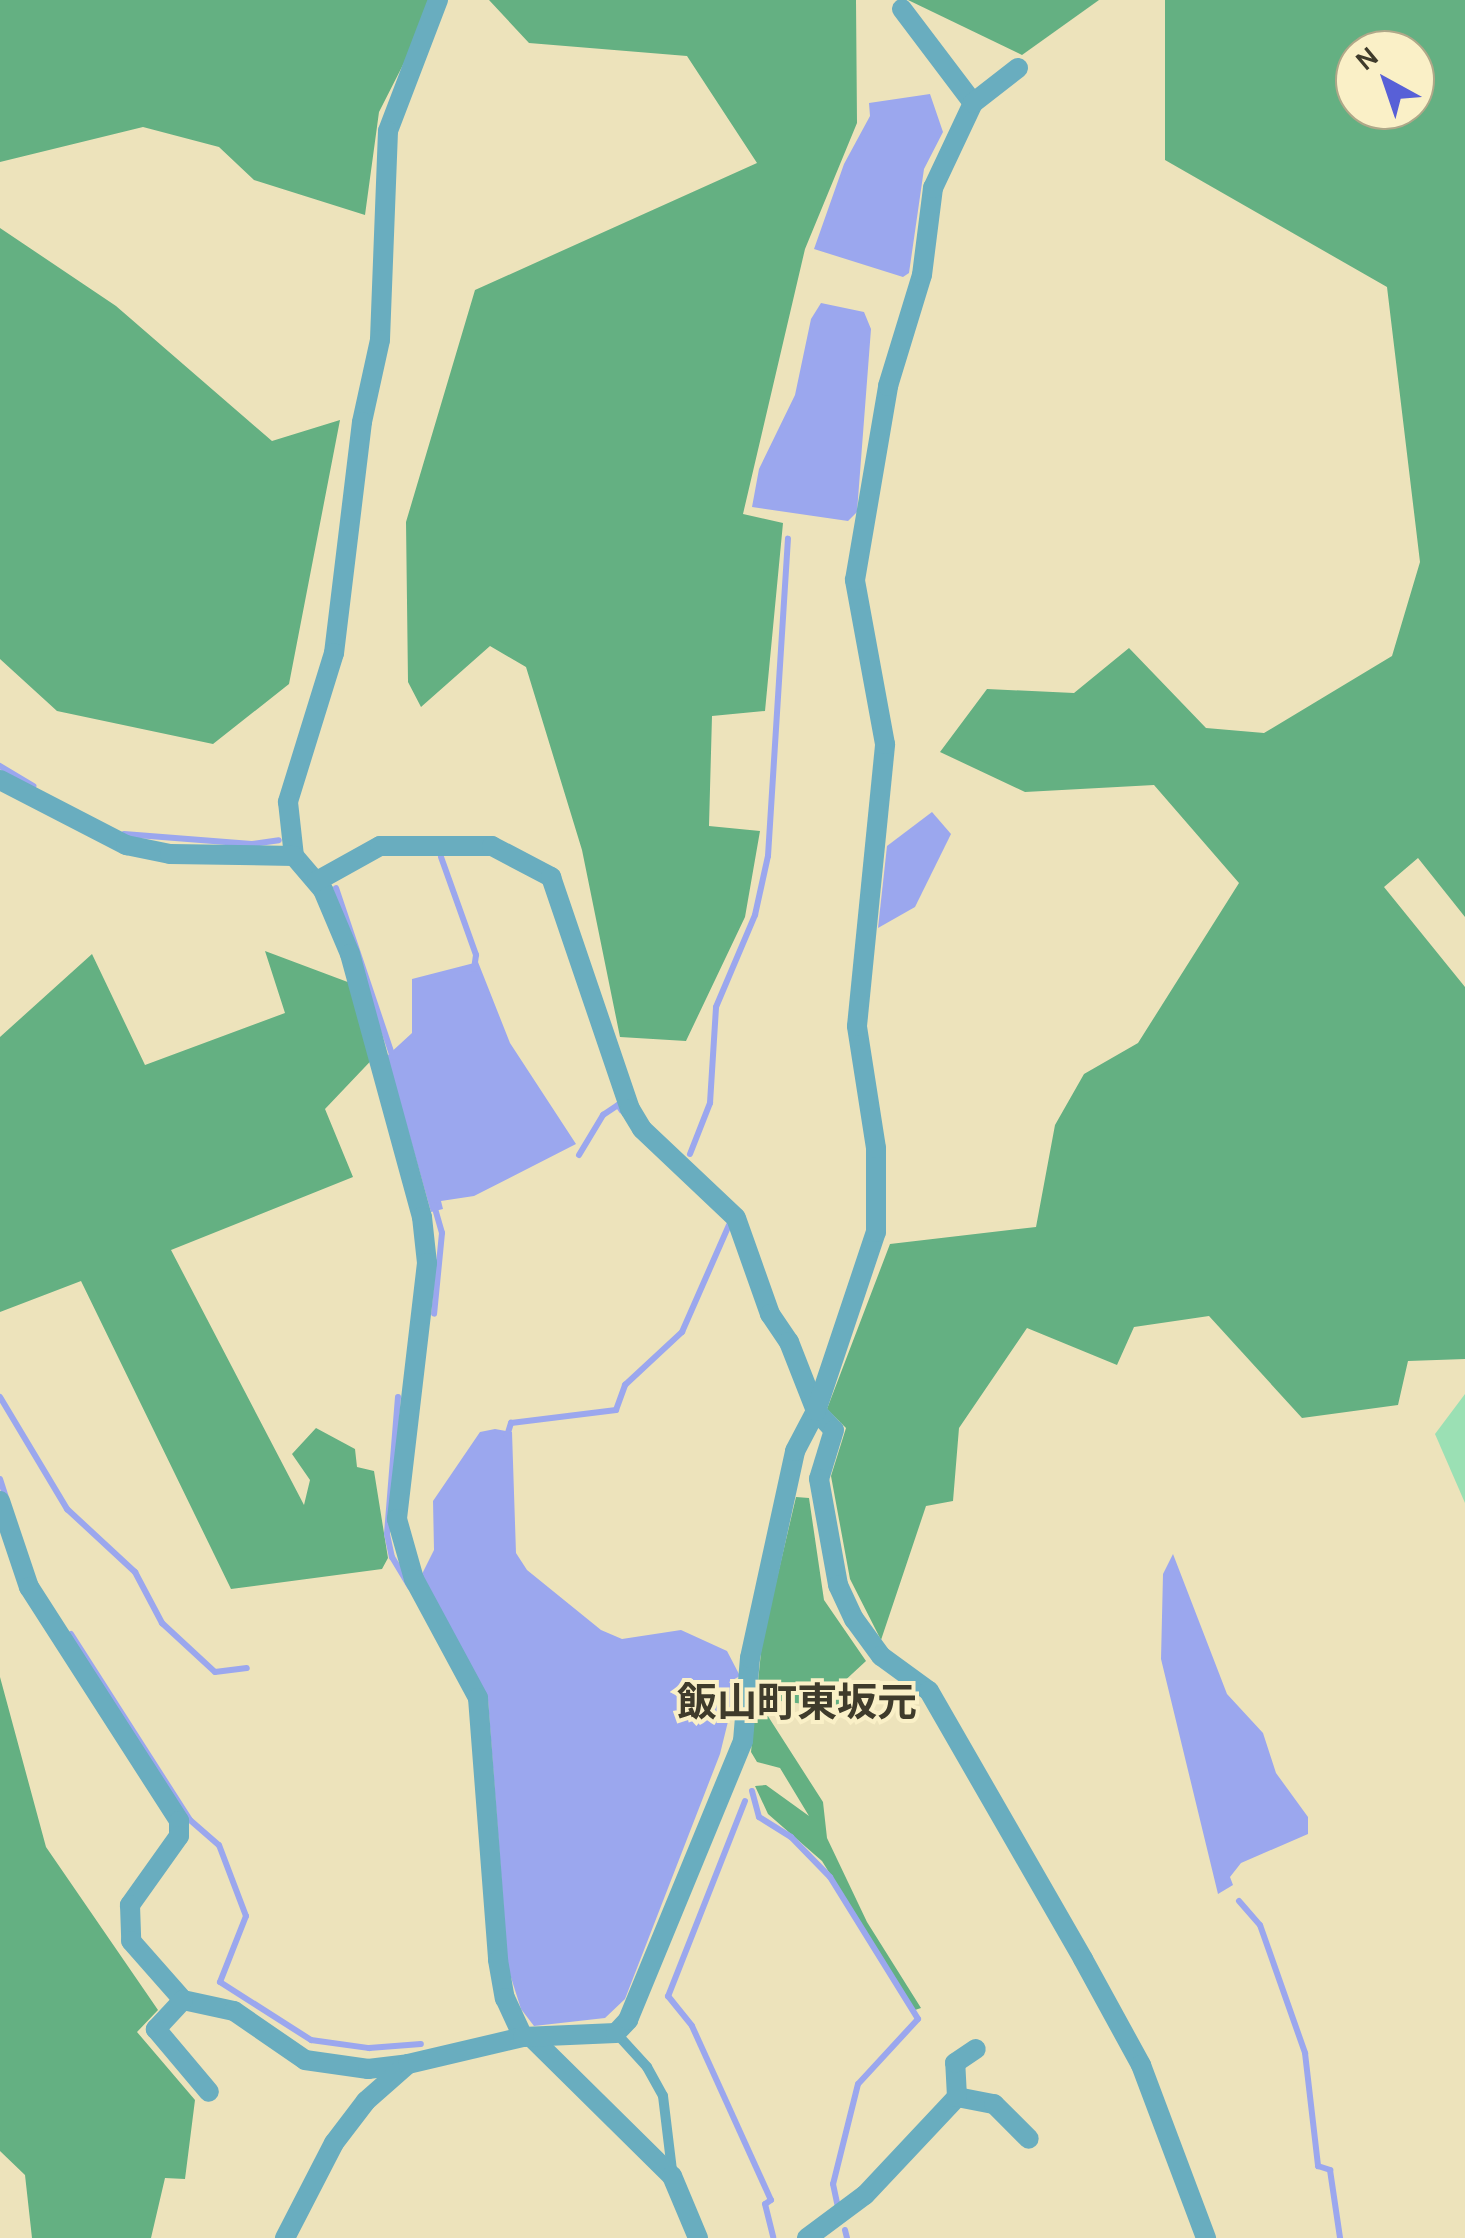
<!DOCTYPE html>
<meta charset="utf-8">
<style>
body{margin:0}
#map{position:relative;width:1465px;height:2238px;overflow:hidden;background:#ede3bb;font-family:Karla,"Noto Sans JP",sans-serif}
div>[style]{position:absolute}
.green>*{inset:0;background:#9be0b4}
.forest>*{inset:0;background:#64b082}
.water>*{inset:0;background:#9ba7ee}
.stream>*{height:6px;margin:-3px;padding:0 3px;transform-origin:3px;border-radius:3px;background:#9ba7ee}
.service>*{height:10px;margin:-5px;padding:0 5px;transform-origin:5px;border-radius:5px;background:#69adbf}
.minor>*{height:20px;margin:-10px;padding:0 10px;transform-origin:10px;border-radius:10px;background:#69adbf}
span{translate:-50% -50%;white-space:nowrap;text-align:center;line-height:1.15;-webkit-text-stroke:8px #faf0c7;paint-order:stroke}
.quarter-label{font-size:40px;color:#3f3b2b;font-weight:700}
.north{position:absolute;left:1335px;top:30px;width:100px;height:100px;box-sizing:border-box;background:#faf0c7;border:2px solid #afa889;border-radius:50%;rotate:320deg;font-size:28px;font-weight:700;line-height:40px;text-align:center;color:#3f3b2b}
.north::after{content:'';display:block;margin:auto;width:35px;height:45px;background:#5860d7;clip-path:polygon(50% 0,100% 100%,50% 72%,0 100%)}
</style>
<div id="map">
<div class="green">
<div style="clip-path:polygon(1465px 1394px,1465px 1503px,1435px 1434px)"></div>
</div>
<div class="forest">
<div style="clip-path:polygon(0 0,436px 0,379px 112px,365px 215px,254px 180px,219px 147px,143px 127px,0 162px)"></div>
<div style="clip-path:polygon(489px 0,856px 0,857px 123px,805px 249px,743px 514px,783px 523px,765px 711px,712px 716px,709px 826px,760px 831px,745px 917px,686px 1041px,620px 1037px,582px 850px,526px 667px,490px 646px,421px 707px,408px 682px,406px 522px,475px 290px,757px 163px,687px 56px,529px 43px)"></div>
<div style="clip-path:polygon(908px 0,1099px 0,1022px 55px)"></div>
<div style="clip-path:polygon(evenodd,1165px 0,1465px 0,1465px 917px,1418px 858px,1384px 887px,1465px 987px,1465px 1359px,1408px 1361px,1398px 1405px,1302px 1418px,1209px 1316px,1134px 1327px,1117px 1365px,1027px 1328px,959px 1428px,953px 1501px,926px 1506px,881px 1640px,850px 1579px,831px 1476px,846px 1428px,827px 1409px,890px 1244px,1036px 1227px,1055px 1125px,1084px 1074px,1138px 1043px,1239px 883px,1154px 785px,1025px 792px,940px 752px,987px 689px,1074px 693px,1129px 648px,1206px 728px,1264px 733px,1392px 656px,1420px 562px,1387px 287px,1165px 160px,1165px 0,1355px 50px,1415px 50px,1415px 110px,1355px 110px,1355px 50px)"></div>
<div style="clip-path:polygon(0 228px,116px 306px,272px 441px,340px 420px,289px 684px,213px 744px,57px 711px,0 659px)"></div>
<div style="clip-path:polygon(265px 951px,361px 987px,383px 1048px,325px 1109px,353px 1177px,171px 1250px,304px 1505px,310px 1480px,292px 1454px,316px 1428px,355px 1449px,357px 1467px,374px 1471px,388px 1558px,382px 1569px,231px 1589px,81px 1281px,0 1312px,0 1037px,92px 954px,145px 1065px,285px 1013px)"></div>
<div style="clip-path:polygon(796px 1497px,809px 1498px,824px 1600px,866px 1661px,839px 1686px,848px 1711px,831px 1722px,804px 1704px,773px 1700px,764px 1710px,823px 1802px,827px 1838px,867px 1922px,921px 2008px,915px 2010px,822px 1861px,768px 1814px,755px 1786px,766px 1785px,809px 1816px,780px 1768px,757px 1762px,751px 1752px,762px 1642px)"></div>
<div style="clip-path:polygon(0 1677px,46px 1847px,158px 2010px,137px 2032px,195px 2100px,185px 2179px,165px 2178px,151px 2238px,32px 2238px,25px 2175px,0 2151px)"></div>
</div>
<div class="water">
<div style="clip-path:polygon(930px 94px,943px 132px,924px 169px,909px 273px,903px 277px,814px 249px,844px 164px,870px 116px,869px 103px)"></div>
<div style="clip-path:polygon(821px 303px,864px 312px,871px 329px,857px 512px,848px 521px,752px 507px,759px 469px,795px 395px,811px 319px)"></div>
<div style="clip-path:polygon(932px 812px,951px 834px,915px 907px,878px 928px,887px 846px)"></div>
<div style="clip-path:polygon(478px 962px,510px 1043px,576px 1144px,474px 1196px,441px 1201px,443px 1209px,431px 1212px,387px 1056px,412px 1033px,412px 979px)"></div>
<div style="clip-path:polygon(495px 1429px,512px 1432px,516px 1553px,527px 1570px,601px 1630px,622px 1639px,681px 1630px,727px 1651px,740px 1676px,729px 1682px,736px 1689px,720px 1754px,625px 1999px,605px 2018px,534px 2026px,521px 2009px,508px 1968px,488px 1700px,422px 1574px,434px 1550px,433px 1501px,480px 1432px)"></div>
<div style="clip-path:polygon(1173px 1554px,1227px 1694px,1263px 1733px,1276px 1773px,1308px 1817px,1308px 1834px,1241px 1863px,1230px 1877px,1233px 1885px,1218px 1894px,1161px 1659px,1163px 1574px)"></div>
</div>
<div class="stream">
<div style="left:0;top:766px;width:39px;rotate:31deg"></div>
<div style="left:124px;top:834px;width:128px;rotate:4.5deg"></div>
<div style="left:252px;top:844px;width:27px;rotate:-8deg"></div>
<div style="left:441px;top:857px;width:104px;rotate:70.3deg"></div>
<div style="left:476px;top:955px;width:14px;rotate:98deg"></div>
<div style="left:336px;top:888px;width:178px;rotate:71.4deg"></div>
<div style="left:690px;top:1154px;width:55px;rotate:-68.6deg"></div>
<div style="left:710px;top:1103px;width:96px;rotate:-86.4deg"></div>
<div style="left:716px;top:1007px;width:100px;rotate:-67deg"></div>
<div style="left:755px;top:915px;width:60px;rotate:-77.6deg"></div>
<div style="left:768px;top:856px;width:318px;rotate:-86.4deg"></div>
<div style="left:579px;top:1155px;width:47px;rotate:-59deg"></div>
<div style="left:603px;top:1115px;width:18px;rotate:-34deg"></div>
<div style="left:618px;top:1105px;width:7px;rotate:56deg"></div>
<div style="left:434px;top:1205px;width:29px;rotate:74deg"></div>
<div style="left:442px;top:1233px;width:81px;rotate:95.6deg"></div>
<div style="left:0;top:1397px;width:131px;rotate:59.1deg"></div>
<div style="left:67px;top:1509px;width:93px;rotate:42.8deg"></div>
<div style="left:135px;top:1572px;width:58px;rotate:62.1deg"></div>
<div style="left:162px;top:1623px;width:72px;rotate:42.8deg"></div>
<div style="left:215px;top:1672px;width:32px;rotate:-7deg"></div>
<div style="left:398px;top:1397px;width:137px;rotate:94.6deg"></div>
<div style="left:387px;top:1534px;width:24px;rotate:78deg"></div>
<div style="left:392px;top:1557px;width:35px;rotate:59deg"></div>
<div style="left:507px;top:1436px;width:14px;rotate:-73deg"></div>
<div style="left:511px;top:1423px;width:106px;rotate:-7.1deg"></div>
<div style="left:616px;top:1410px;width:27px;rotate:-70deg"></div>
<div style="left:625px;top:1385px;width:78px;rotate:-42.9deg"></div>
<div style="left:682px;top:1332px;width:117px;rotate:-66.3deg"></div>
<div style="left:0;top:1479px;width:19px;rotate:72deg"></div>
<div style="left:71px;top:1634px;width:221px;rotate:57.4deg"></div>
<div style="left:190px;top:1820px;width:38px;rotate:41deg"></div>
<div style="left:219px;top:1845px;width:76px;rotate:69.2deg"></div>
<div style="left:246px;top:1916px;width:71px;rotate:111.5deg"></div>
<div style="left:220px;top:1982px;width:108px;rotate:32.5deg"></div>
<div style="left:311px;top:2040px;width:59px;rotate:7.9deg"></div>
<div style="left:369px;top:2048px;width:52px;rotate:-4.4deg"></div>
<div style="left:752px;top:1791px;width:27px;rotate:75deg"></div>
<div style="left:759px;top:1817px;width:38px;rotate:32deg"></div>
<div style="left:791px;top:1837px;width:56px;rotate:45.7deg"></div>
<div style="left:830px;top:1877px;width:167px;rotate:58.2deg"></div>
<div style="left:918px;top:2019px;width:88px;rotate:132.7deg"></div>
<div style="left:858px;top:2084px;width:103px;rotate:104deg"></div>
<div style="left:833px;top:2184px;width:25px;rotate:78deg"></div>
<div style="left:745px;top:1801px;width:210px;rotate:111.5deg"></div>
<div style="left:668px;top:1996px;width:38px;rotate:51deg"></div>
<div style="left:692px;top:2026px;width:191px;rotate:65.6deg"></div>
<div style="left:771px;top:2200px;width:7px;rotate:146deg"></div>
<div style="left:765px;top:2204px;width:34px;rotate:76deg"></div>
<div style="left:1239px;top:1901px;width:32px;rotate:49deg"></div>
<div style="left:1260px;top:1925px;width:136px;rotate:70.6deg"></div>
<div style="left:1305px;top:2053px;width:114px;rotate:83.4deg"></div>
<div style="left:1318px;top:2166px;width:13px;rotate:18deg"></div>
<div style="left:1330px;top:2170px;width:69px;rotate:81.6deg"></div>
<div style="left:845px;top:2230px;width:8px;rotate:76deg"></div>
</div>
<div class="service">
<div style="left:616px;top:2033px;width:46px;rotate:47.6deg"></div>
<div style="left:647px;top:2067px;width:33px;rotate:61deg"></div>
<div style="left:663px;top:2096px;width:75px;rotate:83.1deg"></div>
</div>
<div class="minor">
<div style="left:438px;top:0;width:140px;rotate:110.9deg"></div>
<div style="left:388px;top:131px;width:209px;rotate:92.2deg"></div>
<div style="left:380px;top:340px;width:84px;rotate:102.4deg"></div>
<div style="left:362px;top:422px;width:233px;rotate:96.9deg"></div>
<div style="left:334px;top:653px;width:156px;rotate:107.2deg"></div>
<div style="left:288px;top:802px;width:54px;rotate:83.7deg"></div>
<div style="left:294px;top:856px;width:45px;rotate:49.5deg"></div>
<div style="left:323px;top:890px;width:69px;rotate:67.1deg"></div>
<div style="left:350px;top:954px;width:273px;rotate:74.7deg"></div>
<div style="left:422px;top:1217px;width:46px;rotate:83.8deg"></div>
<div style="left:427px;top:1263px;width:258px;rotate:96.7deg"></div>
<div style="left:397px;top:1519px;width:62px;rotate:74.2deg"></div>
<div style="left:414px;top:1579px;width:135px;rotate:61.7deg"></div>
<div style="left:478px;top:1698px;width:263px;rotate:85.6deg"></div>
<div style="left:498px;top:1960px;width:39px;rotate:80deg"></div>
<div style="left:505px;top:1998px;width:43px;rotate:65.2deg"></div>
<div style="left:902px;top:9px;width:118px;rotate:52.9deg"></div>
<div style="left:0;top:780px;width:142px;rotate:27.3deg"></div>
<div style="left:126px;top:845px;width:45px;rotate:11.6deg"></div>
<div style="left:170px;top:854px;width:124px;rotate:0.9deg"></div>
<div style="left:317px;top:881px;width:72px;rotate:-29.1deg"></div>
<div style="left:380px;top:846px;width:112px"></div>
<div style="left:492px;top:846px;width:67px;rotate:27.7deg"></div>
<div style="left:551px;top:877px;width:245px;rotate:71.2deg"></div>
<div style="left:630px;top:1109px;width:23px;rotate:59deg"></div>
<div style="left:642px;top:1129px;width:129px;rotate:43.4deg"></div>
<div style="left:736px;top:1218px;width:102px;rotate:70.5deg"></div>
<div style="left:770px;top:1314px;width:34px;rotate:56deg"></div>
<div style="left:789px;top:1342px;width:74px;rotate:68.6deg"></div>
<div style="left:816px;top:1411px;width:26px;rotate:47deg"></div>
<div style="left:834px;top:1430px;width:51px;rotate:107deg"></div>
<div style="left:819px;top:1479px;width:108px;rotate:79.8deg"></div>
<div style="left:838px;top:1585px;width:38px;rotate:65deg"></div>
<div style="left:854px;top:1619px;width:46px;rotate:53.9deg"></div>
<div style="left:881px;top:1656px;width:59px;rotate:36.1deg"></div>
<div style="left:929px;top:1691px;width:309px;rotate:60.1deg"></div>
<div style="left:1083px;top:1959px;width:121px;rotate:61.3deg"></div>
<div style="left:1141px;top:2065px;width:185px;rotate:69.4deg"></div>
<div style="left:0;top:1501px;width:91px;rotate:71.4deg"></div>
<div style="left:29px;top:1587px;width:278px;rotate:57.3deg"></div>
<div style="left:179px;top:1821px;width:15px;rotate:90deg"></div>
<div style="left:179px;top:1836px;width:85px;rotate:125.4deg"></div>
<div style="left:130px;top:1905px;width:36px;rotate:88deg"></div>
<div style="left:131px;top:1941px;width:79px;rotate:48.6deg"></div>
<div style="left:183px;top:2000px;width:52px;rotate:12.2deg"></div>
<div style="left:234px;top:2011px;width:86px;rotate:34.6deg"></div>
<div style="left:305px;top:2060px;width:64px;rotate:8.1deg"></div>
<div style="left:368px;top:2069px;width:38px;rotate:-7deg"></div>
<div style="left:183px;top:2000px;width:40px;rotate:133deg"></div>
<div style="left:156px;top:2029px;width:82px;rotate:49.9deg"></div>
<div style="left:531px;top:2037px;width:198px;rotate:44.6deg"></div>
<div style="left:672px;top:2176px;width:67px;rotate:67.2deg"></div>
<div style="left:957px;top:2097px;width:38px;rotate:11deg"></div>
<div style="left:994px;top:2104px;width:49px;rotate:45deg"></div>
<div style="left:285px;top:2238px;width:107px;rotate:-62.7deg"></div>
<div style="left:334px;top:2143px;width:53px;rotate:-52.7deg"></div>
<div style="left:366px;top:2101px;width:56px;rotate:-41.4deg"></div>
<div style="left:408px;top:2064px;width:118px;rotate:-13.2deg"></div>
<div style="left:523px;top:2037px;width:93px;rotate:-2.5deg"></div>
<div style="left:616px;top:2033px;width:18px;rotate:-47deg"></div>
<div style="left:628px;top:2020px;width:302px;rotate:-67.6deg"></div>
<div style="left:743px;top:1741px;width:83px;rotate:-85.2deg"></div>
<div style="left:750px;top:1658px;width:212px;rotate:-77.7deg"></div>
<div style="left:795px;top:1451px;width:45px;rotate:-62.3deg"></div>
<div style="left:816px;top:1411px;width:189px;rotate:-71.5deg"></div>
<div style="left:876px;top:1232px;width:84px;rotate:-90deg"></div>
<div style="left:876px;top:1148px;width:123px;rotate:-98.9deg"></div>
<div style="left:857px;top:1026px;width:283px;rotate:-84.3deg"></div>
<div style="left:885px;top:744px;width:167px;rotate:-100.4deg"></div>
<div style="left:855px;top:580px;width:197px;rotate:-80.3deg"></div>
<div style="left:888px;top:386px;width:116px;rotate:-73deg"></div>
<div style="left:922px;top:275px;width:88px;rotate:-82.8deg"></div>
<div style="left:933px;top:188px;width:94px;rotate:-64.8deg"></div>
<div style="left:973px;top:103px;width:57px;rotate:-37.9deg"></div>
<div style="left:807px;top:2238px;width:72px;rotate:-36.6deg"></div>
<div style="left:865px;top:2195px;width:134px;rotate:-46.8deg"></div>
<div style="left:957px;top:2097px;width:34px;rotate:-93deg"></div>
<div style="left:955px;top:2063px;width:25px;rotate:-34deg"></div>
</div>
<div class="quarter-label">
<span style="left:797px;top:1703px">飯山町東坂元</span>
</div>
<div class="north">N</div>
</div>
